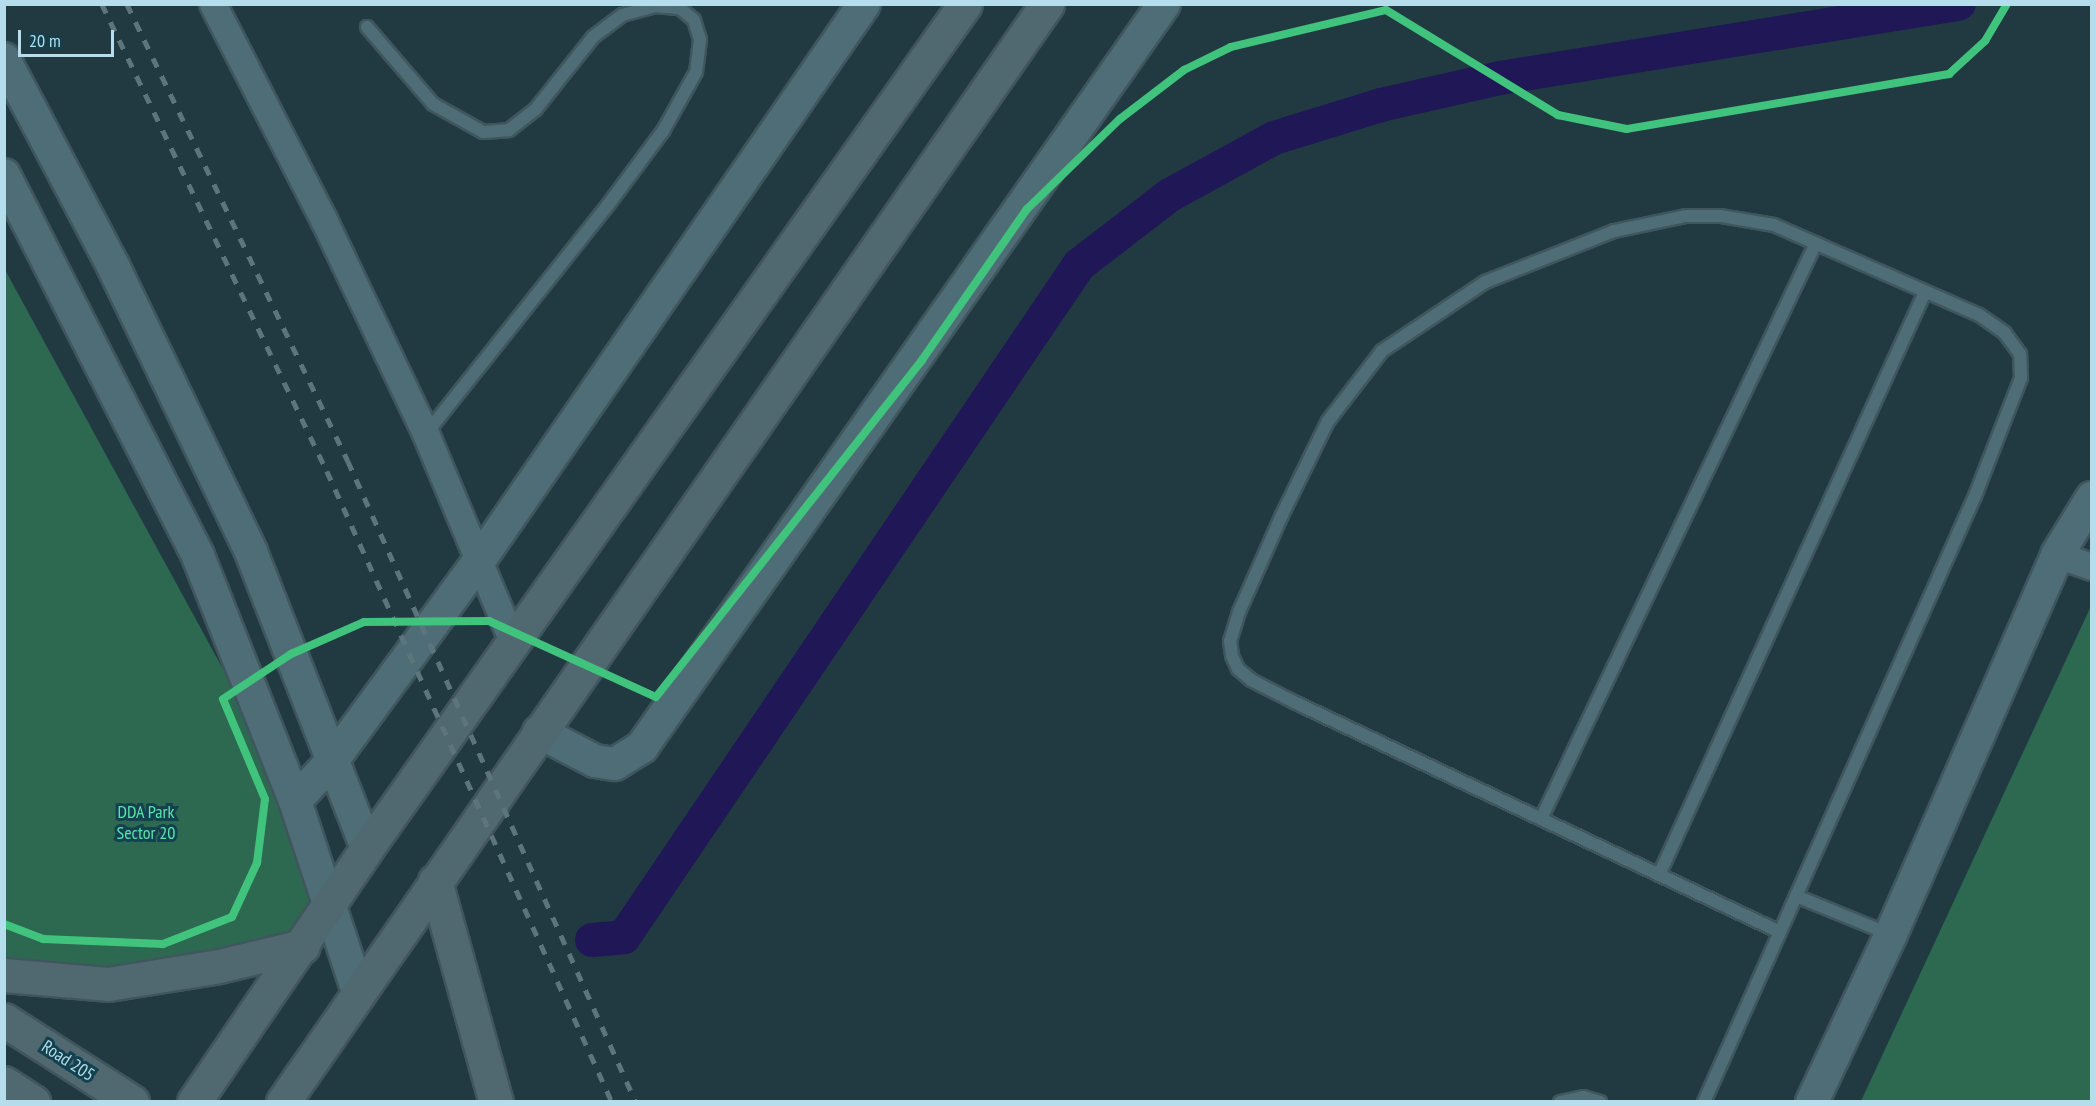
<!DOCTYPE html>
<style>
body{margin:0}
#map{position:relative;width:2096px;height:1106px;overflow:hidden;background:#213a42;font-family:"PT Sans Narrow",sans-serif}
div>[style]{position:absolute}
.green>*{inset:0;background:#2d6851}
.canal>*{height:34px;margin:-17px;padding:0 17px;transform-origin:17px;border-radius:17px;background:#1f1756}
.roads{filter:drop-shadow(2px 0 #40565d) drop-shadow(-2px 0 #40565d) drop-shadow(0 2px #40565d) drop-shadow(0 -2px #40565d)}
.service>*{height:12px;margin:-6px;padding:0 6px;transform-origin:6px;border-radius:6px;background:#4e6d77}
.minor>*{height:26px;margin:-13px;padding:0 13px;transform-origin:13px;border-radius:13px;background:#4e6d77}
.tertiary>*{height:32px;margin:-16px;padding:0 16px;transform-origin:16px;border-radius:16px;background:#4e6d77}
.secondary>*{height:33px;margin:-16.5px;padding:0 16.5px;transform-origin:16.5px;border-radius:16.5px;background:#506970}
.rail>*{height:4.5px;margin-top:-2.25px;transform-origin:0;background:repeating-linear-gradient(90deg,#5c747c 0 10px,transparent 0 20px)}
.cycleway>*{height:8px;margin:-4px;padding:0 4px;transform-origin:4px;border-radius:4px;background:#40c37c}
span{translate:-50% -50%;white-space:nowrap;text-align:center;line-height:1.15;-webkit-text-stroke:6px #13414f;paint-order:stroke}
.park-label{font-size:18px;color:#5be4a9}
.street-label{font-size:18px;color:#b6ddeb}
.frame{position:absolute;inset:0;border:6px solid #b6ddeb;pointer-events:none}
.scale{position:absolute;left:18px;top:30px;width:96px;height:27px;box-sizing:border-box;border:3px solid #b6ddeb;border-top:0;padding-left:8px;font-size:18px;line-height:21px;white-space:nowrap;color:#b6ddeb;-webkit-text-stroke:4px #13414f;paint-order:stroke}
</style>
<div id="map">
<div class="green">
<div style="clip-path:polygon(4px 268px,295px 801px,328px 911px,219px 966px,5px 967px)"></div>
<div style="clip-path:polygon(2091px 606px,2091px 1101px,1861px 1101px)"></div>
</div>
<div class="canal">
<div style="left:592px;top:940px;width:32px;rotate:-5deg"></div>
<div style="left:624px;top:937px;width:812px;rotate:-55.9deg"></div>
<div style="left:1079px;top:265px;width:115px;rotate:-37.6deg"></div>
<div style="left:1170px;top:195px;width:119px;rotate:-28.7deg"></div>
<div style="left:1274px;top:138px;width:112px;rotate:-17.1deg"></div>
<div style="left:1381px;top:105px;width:122px;rotate:-12.8deg"></div>
<div style="left:1500px;top:78px;width:465px;rotate:-9.2deg"></div>
</div>
<div class="roads">
<div class="service">
<div style="left:367px;top:27px;width:101px;rotate:49.4deg"></div>
<div style="left:433px;top:104px;width:57px;rotate:29.2deg"></div>
<div style="left:483px;top:132px;width:26px;rotate:-4deg"></div>
<div style="left:509px;top:130px;width:33px;rotate:-38deg"></div>
<div style="left:535px;top:110px;width:93px;rotate:-51.5deg"></div>
<div style="left:593px;top:37px;width:36px;rotate:-37deg"></div>
<div style="left:622px;top:15px;width:34px;rotate:-15deg"></div>
<div style="left:655px;top:6px;width:25px;rotate:5deg"></div>
<div style="left:680px;top:8px;width:18px;rotate:41deg"></div>
<div style="left:694px;top:20px;width:21px;rotate:73deg"></div>
<div style="left:700px;top:40px;width:32px;rotate:97deg"></div>
<div style="left:696px;top:72px;width:68px;rotate:119.2deg"></div>
<div style="left:663px;top:131px;width:92px;rotate:126.6deg"></div>
<div style="left:608px;top:205px;width:293px;rotate:128.5deg"></div>
<div style="left:1541px;top:819px;width:638px;rotate:-64.48deg"></div>
<div style="left:1659px;top:875px;width:641px;rotate:-65.47deg"></div>
<div style="left:1796px;top:896px;width:100px;rotate:22.2deg"></div>
<div style="left:1560px;top:1102px;width:24px;rotate:-12deg"></div>
<div style="left:1583px;top:1097px;width:18px;rotate:16deg"></div>
<div style="left:1704px;top:1102px;width:664px;rotate:-65.91deg"></div>
<div style="left:1975px;top:496px;width:127px;rotate:-68.7deg"></div>
<div style="left:2021px;top:378px;width:24px;rotate:-92deg"></div>
<div style="left:2020px;top:354px;width:26px;rotate:-126deg"></div>
<div style="left:2005px;top:333px;width:32px;rotate:-145deg"></div>
<div style="left:1979px;top:315px;width:224px;rotate:-156.3deg"></div>
<div style="left:1774px;top:225px;width:55px;rotate:-170.5deg"></div>
<div style="left:1720px;top:216px;width:34px;rotate:180deg"></div>
<div style="left:1686px;top:216px;width:74px;rotate:168.2deg"></div>
<div style="left:1614px;top:231px;width:139px;rotate:158.4deg"></div>
<div style="left:1485px;top:282px;width:124px;rotate:146.2deg"></div>
<div style="left:1382px;top:351px;width:88px;rotate:127.6deg"></div>
<div style="left:1328px;top:421px;width:105px;rotate:116.1deg"></div>
<div style="left:1282px;top:515px;width:106px;rotate:113.9deg"></div>
<div style="left:1239px;top:612px;width:30px;rotate:107deg"></div>
<div style="left:1230px;top:641px;width:15px;rotate:82deg"></div>
<div style="left:1232px;top:656px;width:14px;rotate:65deg"></div>
<div style="left:1238px;top:669px;width:17px;rotate:40deg"></div>
<div style="left:1251px;top:680px;width:51px;rotate:27.1deg"></div>
<div style="left:1296px;top:703px;width:535px;rotate:25.32deg"></div>
</div>
<div class="minor">
<div style="left:213px;top:4px;width:243px;rotate:62.8deg"></div>
<div style="left:324px;top:220px;width:237px;rotate:64.5deg"></div>
<div style="left:426px;top:434px;width:225px;rotate:67.3deg"></div>
<div style="left:2057px;top:555px;width:37px;rotate:19deg"></div>
</div>
<div class="tertiary">
<div style="left:4px;top:59px;width:234px;rotate:62.2deg"></div>
<div style="left:113px;top:266px;width:318px;rotate:64.2deg"></div>
<div style="left:251px;top:552px;width:318px;rotate:68.6deg"></div>
<div style="left:4px;top:175px;width:428px;rotate:63deg"></div>
<div style="left:198px;top:556px;width:264px;rotate:68.4deg"></div>
<div style="left:295px;top:801px;width:203px;rotate:71.7deg"></div>
<div style="left:539px;top:732px;width:63px;rotate:27.4deg"></div>
<div style="left:595px;top:761px;width:20px;rotate:9deg"></div>
<div style="left:615px;top:764px;width:32px;rotate:-32deg"></div>
<div style="left:642px;top:747px;width:908px;rotate:-54.91deg"></div>
<div style="left:295px;top:801px;width:54px;rotate:-47.2deg"></div>
<div style="left:332px;top:761px;width:248px;rotate:-53.7deg"></div>
<div style="left:479px;top:561px;width:677px;rotate:-55.35deg"></div>
<div style="left:1812px;top:1102px;width:186px;rotate:-64.8deg"></div>
<div style="left:1891px;top:934px;width:414px;rotate:-66.3deg"></div>
<div style="left:2057px;top:555px;width:67px;rotate:-58.4deg"></div>
</div>
<div class="secondary">
<div style="left:435px;top:881px;width:229px;rotate:74.6deg"></div>
<div style="left:4px;top:975px;width:104px;rotate:4.9deg"></div>
<div style="left:108px;top:984px;width:112px;rotate:-9.2deg"></div>
<div style="left:219px;top:966px;width:86px;rotate:-13.4deg"></div>
<div style="left:4px;top:1020px;width:152px;rotate:32.6deg"></div>
<div style="left:4px;top:1083px;width:35px;rotate:33deg"></div>
<div style="left:194px;top:1102px;width:307px;rotate:-55.7deg"></div>
<div style="left:367px;top:848px;width:1034px;rotate:-54.68deg"></div>
<div style="left:283px;top:1102px;width:1338px;rotate:-55.17deg"></div>
</div>
</div>
<div class="rail">
<div style="left:102px;top:4px;width:518px;rotate:64.28deg"></div>
<div style="left:327px;top:471px;width:692px;rotate:65.69deg"></div>
<div style="left:127px;top:4px;width:508px;rotate:64.19deg"></div>
<div style="left:348px;top:461px;width:703px;rotate:65.81deg"></div>
</div>
<div class="cycleway">
<div style="left:4px;top:924px;width:42px;rotate:21deg"></div>
<div style="left:43px;top:939px;width:120px;rotate:2.4deg"></div>
<div style="left:163px;top:944px;width:74px;rotate:-21.4deg"></div>
<div style="left:232px;top:917px;width:60px;rotate:-65.2deg"></div>
<div style="left:257px;top:863px;width:64px;rotate:-82.9deg"></div>
<div style="left:265px;top:799px;width:108px;rotate:-112.8deg"></div>
<div style="left:223px;top:699px;width:82px;rotate:-33.5deg"></div>
<div style="left:291px;top:654px;width:80px;rotate:-23.7deg"></div>
<div style="left:364px;top:622px;width:125px;rotate:-0.5deg"></div>
<div style="left:489px;top:621px;width:183px;rotate:24.5deg"></div>
<div style="left:656px;top:697px;width:429px;rotate:-51.7deg"></div>
<div style="left:922px;top:360px;width:184px;rotate:-55.2deg"></div>
<div style="left:1027px;top:209px;width:129px;rotate:-44.1deg"></div>
<div style="left:1120px;top:119px;width:81px;rotate:-37.4deg"></div>
<div style="left:1184px;top:70px;width:52px;rotate:-26.1deg"></div>
<div style="left:1231px;top:47px;width:159px;rotate:-13.4deg"></div>
<div style="left:1386px;top:10px;width:202px;rotate:31.4deg"></div>
<div style="left:1558px;top:115px;width:70px;rotate:11.5deg"></div>
<div style="left:1627px;top:129px;width:327px;rotate:-9.7deg"></div>
<div style="left:1949px;top:74px;width:49px;rotate:-42.5deg"></div>
<div style="left:1985px;top:41px;width:43px;rotate:-59.3deg"></div>
</div>
<div class="park-label">
<span style="left:146px;top:823px">DDA Park<br>Sector 20</span>
</div>
<div class="street-label">
<span style="left:68px;top:1061px;rotate:33deg">Road 205</span>
</div>
<div class="frame"></div>
<div class="scale">20 m</div>
</div>
